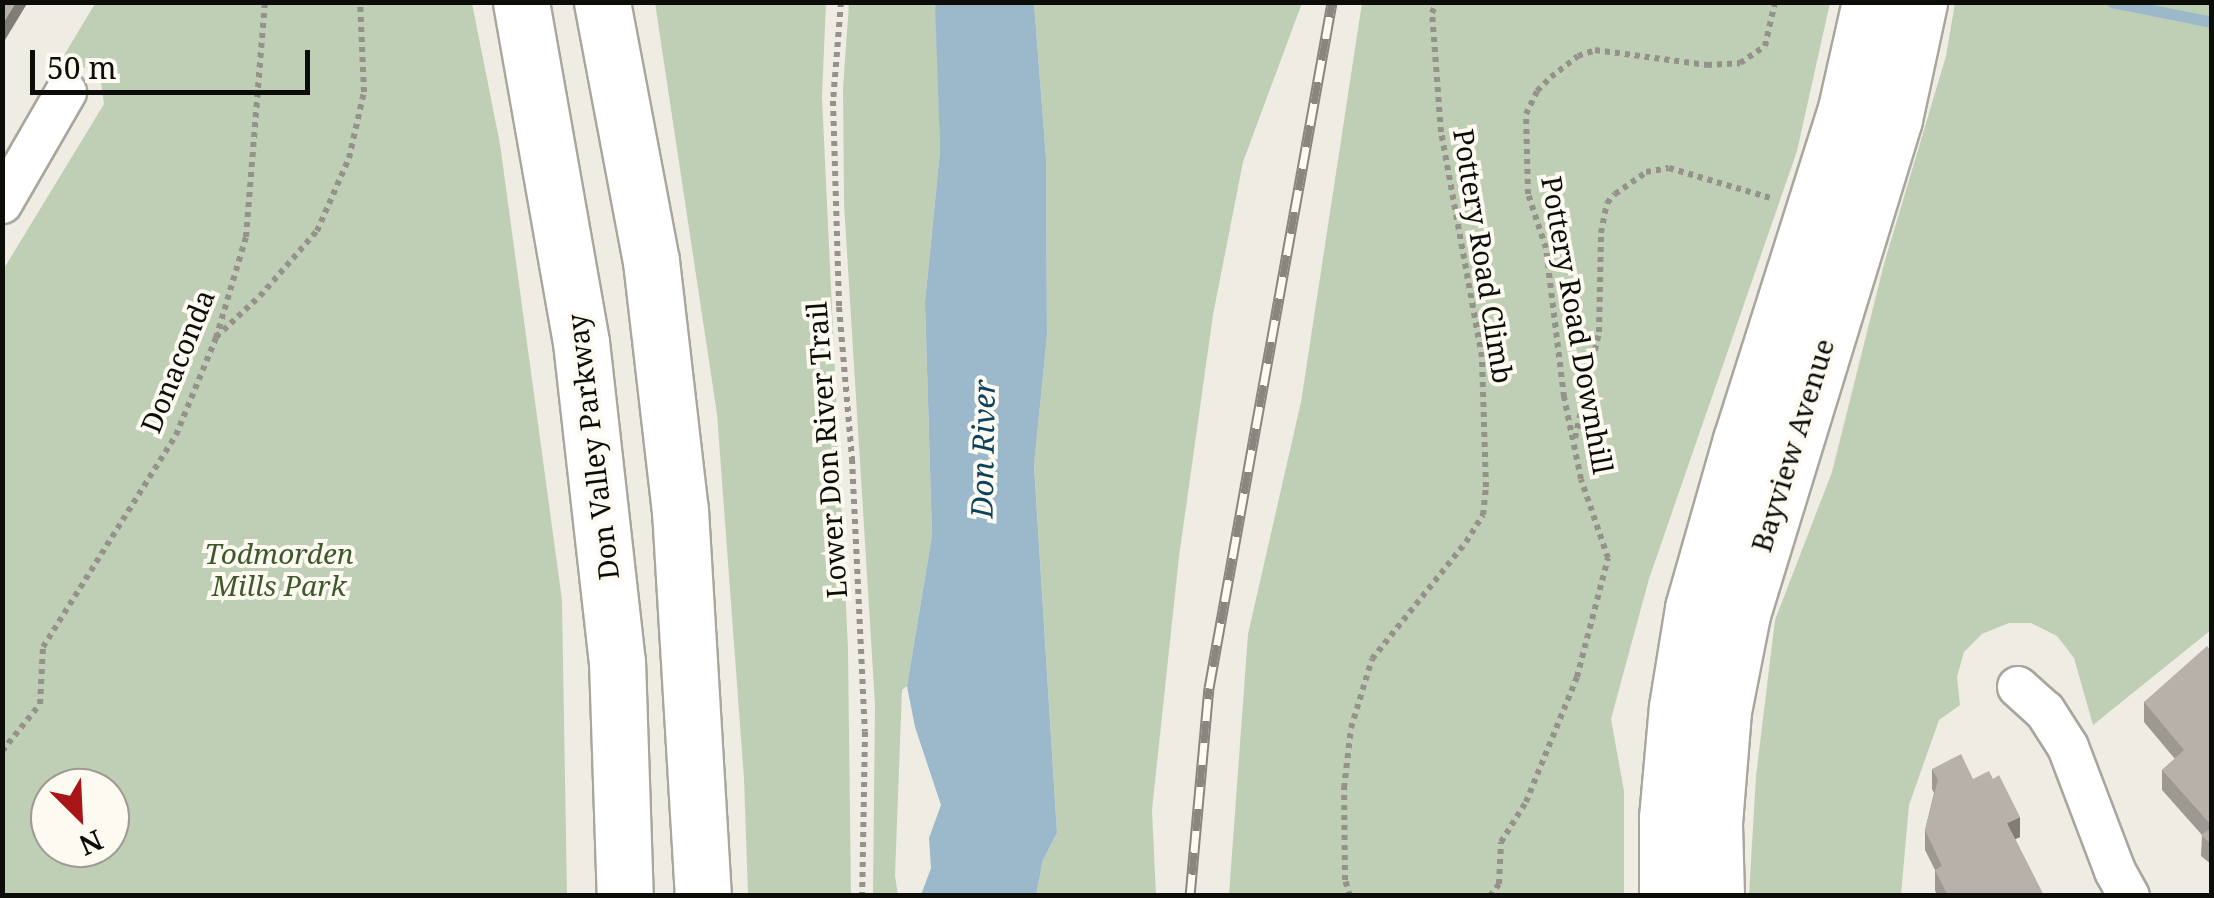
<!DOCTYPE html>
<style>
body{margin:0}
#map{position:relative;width:2214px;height:898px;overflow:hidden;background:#efede3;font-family:"Noto Serif",serif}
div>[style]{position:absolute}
.green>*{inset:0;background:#bfcfb5}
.water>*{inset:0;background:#9cb9cc}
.stream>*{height:11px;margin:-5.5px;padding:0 5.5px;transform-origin:5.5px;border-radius:5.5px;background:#9cb9cc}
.path>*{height:6px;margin-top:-3px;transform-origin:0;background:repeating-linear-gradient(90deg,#94928b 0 5px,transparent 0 10px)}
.roads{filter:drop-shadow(2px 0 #a8a69d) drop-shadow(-2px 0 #a8a69d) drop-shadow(0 2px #a8a69d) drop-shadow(0 -2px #a8a69d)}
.minor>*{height:40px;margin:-20px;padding:0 20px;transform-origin:20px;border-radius:20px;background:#fff}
.secondary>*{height:55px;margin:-27.5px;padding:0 27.5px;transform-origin:27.5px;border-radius:27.5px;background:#fff}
.motorway>*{height:55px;margin:-27.5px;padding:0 27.5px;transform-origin:27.5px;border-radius:27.5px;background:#fff}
.rail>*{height:11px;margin-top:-5.5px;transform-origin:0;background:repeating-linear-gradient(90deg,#fdfbf1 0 22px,#88867f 0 44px);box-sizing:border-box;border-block:2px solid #88867f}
.wall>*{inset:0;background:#9d9891}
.shaded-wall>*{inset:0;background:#807c76}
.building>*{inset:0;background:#b7b1a9}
span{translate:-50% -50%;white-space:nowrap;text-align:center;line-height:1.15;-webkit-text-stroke:8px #fdfbf1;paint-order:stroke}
.street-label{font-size:28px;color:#0c0c08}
.park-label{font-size:28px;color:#3f572c;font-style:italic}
.water-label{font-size:30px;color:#0b435e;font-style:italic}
.frame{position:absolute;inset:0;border:5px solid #0c0c08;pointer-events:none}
.north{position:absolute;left:30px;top:768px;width:100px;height:100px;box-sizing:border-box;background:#fdfbf1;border:2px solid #9d9b94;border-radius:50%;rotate:156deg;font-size:28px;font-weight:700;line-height:40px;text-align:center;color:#0c0c08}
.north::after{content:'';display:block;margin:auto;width:35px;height:45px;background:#aa1618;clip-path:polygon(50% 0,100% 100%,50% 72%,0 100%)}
.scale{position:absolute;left:30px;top:50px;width:280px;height:45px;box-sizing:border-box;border:5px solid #0c0c08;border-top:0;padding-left:12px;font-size:30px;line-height:35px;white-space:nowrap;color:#0c0c08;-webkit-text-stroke:8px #fdfbf1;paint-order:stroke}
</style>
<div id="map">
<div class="green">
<div style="clip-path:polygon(evenodd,96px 2px,472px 3px,500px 144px,562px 600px,567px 895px,3px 895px,3px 270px,104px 104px,99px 68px,57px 67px,96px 2px,50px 788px,110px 788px,110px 848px,50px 848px,50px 788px)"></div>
<div style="clip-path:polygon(655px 3px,826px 3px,822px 97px,848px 649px,851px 895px,748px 895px,744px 779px,717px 414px)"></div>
<div style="clip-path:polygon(849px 3px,935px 3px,936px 12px,940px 151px,925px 302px,932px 535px,907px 686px,902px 690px,895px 876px,898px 895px,873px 895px,875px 704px,844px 204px,843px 88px)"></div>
<div style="clip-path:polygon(1034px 3px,1302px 3px,1243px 162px,1213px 315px,1179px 557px,1152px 810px,1156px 895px,1036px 895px,1043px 860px,1057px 833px,1034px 464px,1047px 336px,1046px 158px)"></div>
<div style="clip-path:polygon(1362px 3px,1830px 3px,1797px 151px,1649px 579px,1611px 719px,1624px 791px,1624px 895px,1229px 895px,1248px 634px,1301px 402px)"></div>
<div style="clip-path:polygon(1955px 3px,2211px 3px,2211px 630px,2093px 725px,2074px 658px,2057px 636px,2031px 623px,2009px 623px,1982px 634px,1964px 652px,1957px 677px,1960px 705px,1939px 720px,1909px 805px,1901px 895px,1749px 895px,1756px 776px,1775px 620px,1832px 472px,1884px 264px,1946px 56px)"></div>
</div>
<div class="water">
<div style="clip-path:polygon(935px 3px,1034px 3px,1046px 158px,1047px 336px,1034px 465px,1057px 833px,1043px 860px,1036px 895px,921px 895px,931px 868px,929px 838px,941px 805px,915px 727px,907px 686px,932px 535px,925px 302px,940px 151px)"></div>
</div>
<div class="stream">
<div style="left:2112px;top:2px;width:102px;rotate:11.3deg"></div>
</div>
<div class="path">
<div style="left:841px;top:2px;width:99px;rotate:94.6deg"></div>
<div style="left:833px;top:101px;width:206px;rotate:88.3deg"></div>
<div style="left:839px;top:307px;width:153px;rotate:85.1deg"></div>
<div style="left:852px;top:459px;width:273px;rotate:87.3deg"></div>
<div style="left:865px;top:732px;width:164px;rotate:91deg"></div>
<div style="left:216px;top:337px;width:60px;rotate:-43deg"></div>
<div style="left:260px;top:296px;width:86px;rotate:-48.8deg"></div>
<div style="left:317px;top:231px;width:80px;rotate:-66.3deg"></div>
<div style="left:349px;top:158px;width:68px;rotate:-77.2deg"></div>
<div style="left:364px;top:92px;width:90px;rotate:-92.5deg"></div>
<div style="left:1575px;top:438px;width:109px;rotate:-77.2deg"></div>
<div style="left:1599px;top:332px;width:99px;rotate:-88.8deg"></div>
<div style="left:1601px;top:233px;width:31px;rotate:-79deg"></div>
<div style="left:1607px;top:203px;width:12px;rotate:-48deg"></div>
<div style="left:1615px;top:194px;width:38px;rotate:-35deg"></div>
<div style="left:1646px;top:172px;width:23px;rotate:-10deg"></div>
<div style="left:1669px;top:168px;width:109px;rotate:16.4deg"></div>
<div style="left:2px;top:751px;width:60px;rotate:-51deg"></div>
<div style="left:40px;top:704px;width:57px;rotate:-87deg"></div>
<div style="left:43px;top:647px;width:250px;rotate:-57.9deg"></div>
<div style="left:176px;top:435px;width:105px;rotate:-67.6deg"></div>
<div style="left:216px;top:338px;width:105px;rotate:-73.5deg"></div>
<div style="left:246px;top:237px;width:236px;rotate:-85.4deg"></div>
<div style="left:1350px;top:896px;width:17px;rotate:-107deg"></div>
<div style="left:1345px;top:880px;width:92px;rotate:-90.6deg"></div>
<div style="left:1344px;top:788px;width:60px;rotate:-83.3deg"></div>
<div style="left:1351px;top:728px;width:72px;rotate:-73.1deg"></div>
<div style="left:1372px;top:659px;width:150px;rotate:-51.2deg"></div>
<div style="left:1466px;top:542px;width:32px;rotate:-58deg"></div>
<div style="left:1483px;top:515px;width:28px;rotate:-84deg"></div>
<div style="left:1486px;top:487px;width:130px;rotate:-91.8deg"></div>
<div style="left:1482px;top:357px;width:229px;rotate:-100.3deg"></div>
<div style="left:1441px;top:132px;width:119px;rotate:-94.3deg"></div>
<div style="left:1432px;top:13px;width:12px;rotate:-66deg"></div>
<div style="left:1490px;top:896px;width:15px;rotate:-53deg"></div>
<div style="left:1499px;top:884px;width:42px;rotate:-87.3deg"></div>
<div style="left:1501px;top:842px;width:47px;rotate:-58deg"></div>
<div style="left:1526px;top:802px;width:135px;rotate:-67.8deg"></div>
<div style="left:1577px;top:677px;width:123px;rotate:-75.4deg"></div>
<div style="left:1608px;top:558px;width:83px;rotate:-108.9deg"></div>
<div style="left:1581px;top:479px;width:84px;rotate:-101.7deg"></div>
<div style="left:1564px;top:397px;width:150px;rotate:-96.9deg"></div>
<div style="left:1546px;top:248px;width:57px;rotate:-108.4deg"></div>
<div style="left:1528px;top:194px;width:80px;rotate:-91.4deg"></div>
<div style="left:1526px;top:114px;width:25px;rotate:-64deg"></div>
<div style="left:1537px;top:91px;width:20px;rotate:-45deg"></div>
<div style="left:1551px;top:77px;width:34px;rotate:-38deg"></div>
<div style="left:1578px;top:56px;width:18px;rotate:-19deg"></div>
<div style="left:1595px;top:50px;width:113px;rotate:7.6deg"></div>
<div style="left:1707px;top:65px;width:33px;rotate:-3deg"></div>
<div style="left:1740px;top:63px;width:30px;rotate:-34deg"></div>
<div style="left:1765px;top:46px;width:45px;rotate:-77.2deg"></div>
</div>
<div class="roads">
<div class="minor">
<div style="left:2px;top:203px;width:128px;rotate:-60deg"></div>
<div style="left:2018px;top:687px;width:36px;rotate:42deg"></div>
<div style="left:2045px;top:711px;width:43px;rotate:57.4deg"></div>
<div style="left:2068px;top:747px;width:133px;rotate:69.2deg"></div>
<div style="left:2115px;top:871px;width:29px;rotate:61deg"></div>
</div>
<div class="secondary">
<div style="left:1667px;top:896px;width:78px;rotate:-90deg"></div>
<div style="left:1667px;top:818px;width:111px;rotate:-84.9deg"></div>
<div style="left:1677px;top:707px;width:100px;rotate:-80.8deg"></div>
<div style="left:1693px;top:608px;width:175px;rotate:-74.1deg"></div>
<div style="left:1741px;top:440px;width:343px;rotate:-72.4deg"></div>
<div style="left:1845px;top:113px;width:114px;rotate:-77.3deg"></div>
<div style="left:1716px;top:896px;width:73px;rotate:-91.6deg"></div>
<div style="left:1714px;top:823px;width:112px;rotate:-85.4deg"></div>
<div style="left:1723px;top:711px;width:99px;rotate:-78.9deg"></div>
<div style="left:1742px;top:614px;width:518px;rotate:-72.93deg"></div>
<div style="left:1894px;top:119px;width:120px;rotate:-77.9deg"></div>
</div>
<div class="motorway">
<div style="left:521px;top:2px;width:345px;rotate:80deg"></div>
<div style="left:581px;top:342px;width:321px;rotate:83.6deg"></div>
<div style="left:617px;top:661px;width:235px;rotate:88.1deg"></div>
<div style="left:602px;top:2px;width:264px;rotate:79.3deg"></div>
<div style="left:651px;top:261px;width:251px;rotate:83.4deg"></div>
<div style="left:680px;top:510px;width:387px;rotate:86.6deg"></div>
</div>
</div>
<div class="rail">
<div style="left:1190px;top:896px;width:209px;rotate:-84.8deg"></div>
<div style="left:1209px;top:688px;width:697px;rotate:-79.83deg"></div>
</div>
<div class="wall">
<div style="clip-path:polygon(2212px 652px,2212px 865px,2201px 856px,2202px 835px,2162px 790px,2162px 770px,2175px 759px,2144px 722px,2144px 702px)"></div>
<div style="clip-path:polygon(1932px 769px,1973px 779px,2020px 837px,2015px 839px,2044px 896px,1937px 896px,1935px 890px,1935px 870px,1925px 850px,1925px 830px,1934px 793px,1932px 789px)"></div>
</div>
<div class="shaded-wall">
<div style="clip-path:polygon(16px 2px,28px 2px,2px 45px,2px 25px)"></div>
<div style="clip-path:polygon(2020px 817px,2020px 837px,2007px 843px,2007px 823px)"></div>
</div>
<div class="building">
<div style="clip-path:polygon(2px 2px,16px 2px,2px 25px)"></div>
<div style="clip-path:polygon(2207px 646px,2212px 652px,2212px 826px,2162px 770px,2184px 750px,2144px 702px)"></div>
<div style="clip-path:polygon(1961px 754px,1973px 779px,1989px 771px,1993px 779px,1999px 775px,2020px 817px,2007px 823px,2044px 896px,1948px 896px,1935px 870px,1942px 866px,1925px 830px,1938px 780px,1932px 769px)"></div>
<div style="clip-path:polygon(2212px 827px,2212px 845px,2201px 835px)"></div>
</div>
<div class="street-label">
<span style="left:1484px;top:256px;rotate:81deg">Pottery Road Climb</span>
<span style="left:1578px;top:325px;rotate:80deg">Pottery Road Downhill</span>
<span style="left:177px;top:361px;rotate:-68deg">Donaconda</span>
<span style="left:1792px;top:445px;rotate:-73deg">Bayview Avenue</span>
<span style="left:592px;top:447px;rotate:-97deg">Don Valley Parkway</span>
<span style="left:826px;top:450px;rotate:-94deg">Lower Don River Trail</span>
</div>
<div class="park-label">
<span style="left:279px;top:569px">Todmorden<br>Mills Park</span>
</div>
<div class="water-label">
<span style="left:983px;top:449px;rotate:-89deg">Don River</span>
</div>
<div class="frame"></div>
<div class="north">N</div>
<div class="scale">50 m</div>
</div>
